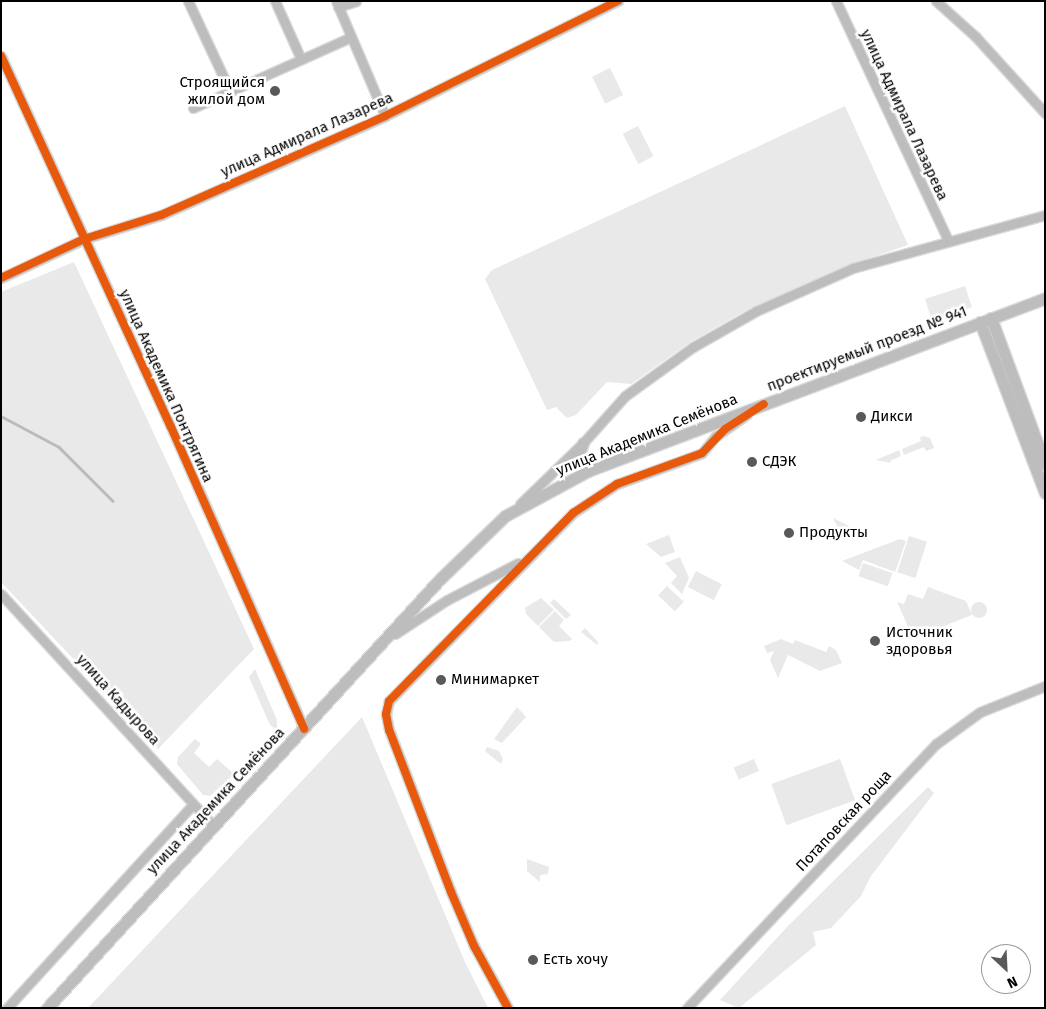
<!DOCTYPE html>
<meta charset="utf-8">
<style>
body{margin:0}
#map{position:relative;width:1046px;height:1009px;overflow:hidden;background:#fff;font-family:"Fira Sans",sans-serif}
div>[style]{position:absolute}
.green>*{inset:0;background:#e9e9e9;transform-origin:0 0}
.round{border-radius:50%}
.stream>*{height:2.5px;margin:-1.25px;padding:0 1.25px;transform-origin:1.25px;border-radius:1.25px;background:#bbb}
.roads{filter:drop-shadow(1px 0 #dbdbdb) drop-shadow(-1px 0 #dbdbdb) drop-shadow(0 1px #dbdbdb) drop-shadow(0 -1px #dbdbdb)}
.minor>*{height:9px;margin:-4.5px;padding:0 4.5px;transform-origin:4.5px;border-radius:4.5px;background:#bdbdbd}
.major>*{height:11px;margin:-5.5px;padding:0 5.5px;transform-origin:5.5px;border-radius:5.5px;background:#bdbdbd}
.cycleway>*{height:8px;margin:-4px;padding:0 4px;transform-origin:4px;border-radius:4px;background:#e8590c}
.dots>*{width:14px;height:14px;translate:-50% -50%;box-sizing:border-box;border:2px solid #fff;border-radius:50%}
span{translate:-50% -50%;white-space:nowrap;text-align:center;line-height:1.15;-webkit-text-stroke:5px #fff;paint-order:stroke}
.poi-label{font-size:15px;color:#000}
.right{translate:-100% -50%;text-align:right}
.left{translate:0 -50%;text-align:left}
.street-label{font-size:15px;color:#000}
.frame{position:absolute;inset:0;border:2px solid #000;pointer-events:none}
.north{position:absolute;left:981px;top:944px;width:50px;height:50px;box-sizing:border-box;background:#fff;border:1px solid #999;border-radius:50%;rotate:155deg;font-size:14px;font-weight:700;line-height:20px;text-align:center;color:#000}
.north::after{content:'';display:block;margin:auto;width:18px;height:22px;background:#595959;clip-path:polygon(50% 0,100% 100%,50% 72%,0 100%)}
</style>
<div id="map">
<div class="green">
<div style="left:610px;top:68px;width:30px;height:20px;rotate:64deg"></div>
<div style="clip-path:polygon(845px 106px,908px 245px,849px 265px,743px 312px,692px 341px,631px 384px,607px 382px,576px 415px,567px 418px,556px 407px,547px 410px,485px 279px,492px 270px)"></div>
<div style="left:638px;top:126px;width:34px;height:17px;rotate:63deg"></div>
<div style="clip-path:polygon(74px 262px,254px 649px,158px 749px,1px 582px,1px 292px)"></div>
<div style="left:965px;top:286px;width:22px;height:42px;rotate:72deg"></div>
<div style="clip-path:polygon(924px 436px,930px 438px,934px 448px,926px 451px,924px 447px,904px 455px,902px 449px,921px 441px,920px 437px)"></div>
<div style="clip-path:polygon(899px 450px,901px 456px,890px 461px,891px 463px,876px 460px)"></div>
<div style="clip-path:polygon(833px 519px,833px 518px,860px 531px,845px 538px)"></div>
<div style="clip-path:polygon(669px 535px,675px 552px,661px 557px,646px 544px)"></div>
<div style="left:909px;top:536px;width:19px;height:38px;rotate:18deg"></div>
<div style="clip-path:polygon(900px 539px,906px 541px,895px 572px,863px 560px,859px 570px,842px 561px)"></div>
<div style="clip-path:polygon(680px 557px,689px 578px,682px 594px,671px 583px,677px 576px,665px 563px)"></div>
<div style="left:863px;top:563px;width:31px;height:14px;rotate:19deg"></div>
<div style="left:696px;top:571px;width:29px;height:18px;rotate:27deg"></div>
<div style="left:667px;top:586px;width:23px;height:13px;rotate:43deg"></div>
<div style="clip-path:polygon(928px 587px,966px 601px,972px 615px,913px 638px,897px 602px,904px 604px,908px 594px,923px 599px)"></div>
<div style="clip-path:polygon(541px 598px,554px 610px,538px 626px,526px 614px,525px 608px)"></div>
<div style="clip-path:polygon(554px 599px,571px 615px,566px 619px,550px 603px)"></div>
<div class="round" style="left:971px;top:602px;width:16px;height:16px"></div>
<div style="clip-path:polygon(555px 611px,564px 620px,559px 626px,572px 639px,569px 641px,554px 642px,539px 627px)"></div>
<div style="clip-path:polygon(585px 628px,598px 642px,597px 645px,581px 632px)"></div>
<div style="clip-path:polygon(781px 639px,793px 644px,795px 640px,826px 652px,829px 646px,836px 650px,842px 663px,820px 671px,788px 655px,778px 678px,770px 660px,774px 651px,767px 653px,764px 646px)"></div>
<div style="clip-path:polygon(255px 669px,277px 720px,277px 730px,270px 725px,249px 677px)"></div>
<div style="clip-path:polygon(517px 707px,526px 717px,502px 743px,494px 739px)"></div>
<div style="clip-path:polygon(362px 717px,465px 962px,488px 1008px,88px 1008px)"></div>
<div style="clip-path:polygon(195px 739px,201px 744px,194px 753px,209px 767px,217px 759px,234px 774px,210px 796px,203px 795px,177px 764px,178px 757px)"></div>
<div style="clip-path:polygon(487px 747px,499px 751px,503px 759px,501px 764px,485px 751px)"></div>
<div style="left:754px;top:759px;width:13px;height:22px;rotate:67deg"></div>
<div style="left:840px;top:759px;width:44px;height:73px;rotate:70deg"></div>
<div style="clip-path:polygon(928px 787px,934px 793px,871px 876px,861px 896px,831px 928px,813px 932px,816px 945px,739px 1008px,720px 1000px,787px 927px)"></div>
<div style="clip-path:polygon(527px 859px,549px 867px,548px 874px,540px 875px,540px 882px,527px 871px)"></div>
</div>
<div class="stream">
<div style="left:1px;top:416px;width:66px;rotate:28.1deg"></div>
<div style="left:59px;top:447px;width:76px;rotate:45deg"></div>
</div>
<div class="roads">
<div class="minor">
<div style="left:188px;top:1px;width:99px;rotate:65deg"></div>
<div style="left:275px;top:1px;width:64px;rotate:65.9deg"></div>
<div style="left:336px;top:1px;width:125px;rotate:66.9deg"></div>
<div style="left:836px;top:1px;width:264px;rotate:64.9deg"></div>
<div style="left:936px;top:1px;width:54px;rotate:42deg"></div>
<div style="left:976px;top:37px;width:103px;rotate:47.8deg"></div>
<div style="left:338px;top:7px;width:19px;rotate:-18deg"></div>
<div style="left:1px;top:56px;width:408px;rotate:65.4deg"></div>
<div style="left:171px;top:427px;width:330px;rotate:66.2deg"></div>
<div style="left:193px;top:108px;width:173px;rotate:-24.2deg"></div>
<div style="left:1px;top:278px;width:92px;rotate:-25.2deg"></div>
<div style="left:84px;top:239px;width:81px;rotate:-17.3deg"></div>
<div style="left:161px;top:215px;width:245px;rotate:-23.8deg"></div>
<div style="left:385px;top:116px;width:260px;rotate:-26.3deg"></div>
<div style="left:520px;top:504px;width:88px;rotate:-44.1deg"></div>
<div style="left:583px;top:443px;width:63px;rotate:-48.2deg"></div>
<div style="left:625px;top:396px;width:84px;rotate:-35.8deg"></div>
<div style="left:693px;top:347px;width:73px;rotate:-29.7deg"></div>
<div style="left:756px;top:311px;width:106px;rotate:-23.9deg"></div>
<div style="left:853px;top:268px;width:199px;rotate:-15.4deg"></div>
<div style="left:1px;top:594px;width:314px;rotate:47.5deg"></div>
<div style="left:395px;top:634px;width:62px;rotate:-33.2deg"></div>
<div style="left:447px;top:600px;width:80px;rotate:-27.5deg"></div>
<div style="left:7px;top:1008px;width:276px;rotate:-47.6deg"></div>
<div style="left:508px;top:1008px;width:71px;rotate:-118.7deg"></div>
<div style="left:474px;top:946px;width:59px;rotate:-113.1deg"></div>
<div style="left:451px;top:892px;width:173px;rotate:-110.9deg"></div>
<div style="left:389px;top:730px;width:16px;rotate:-101deg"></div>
<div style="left:386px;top:714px;width:13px;rotate:-77deg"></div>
<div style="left:389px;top:701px;width:263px;rotate:-45.6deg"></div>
<div style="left:573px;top:513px;width:53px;rotate:-33.4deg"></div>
<div style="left:617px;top:484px;width:90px;rotate:-20deg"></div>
<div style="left:702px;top:453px;width:22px;rotate:-51deg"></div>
<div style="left:716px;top:436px;width:38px;rotate:-35deg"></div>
<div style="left:687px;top:1008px;width:363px;rotate:-46.7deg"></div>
<div style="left:936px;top:744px;width:54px;rotate:-36deg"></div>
<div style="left:980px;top:712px;width:70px;rotate:-21.8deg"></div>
</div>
<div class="major">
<div style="left:991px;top:318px;width:156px;rotate:69.7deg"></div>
<div style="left:980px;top:322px;width:183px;rotate:69.2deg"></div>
<div style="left:583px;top:443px;width:14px;rotate:111deg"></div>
<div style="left:578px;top:456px;width:18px;rotate:56deg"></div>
<div style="left:47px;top:1008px;width:582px;rotate:-47.51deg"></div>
<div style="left:440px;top:579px;width:91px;rotate:-44.1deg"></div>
<div style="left:505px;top:516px;width:94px;rotate:-28.5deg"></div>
<div style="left:588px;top:471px;width:489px;rotate:-20.7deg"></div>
</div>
</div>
<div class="cycleway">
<div style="left:1px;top:56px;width:408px;rotate:65.4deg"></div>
<div style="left:171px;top:427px;width:330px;rotate:66.2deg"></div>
<div style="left:1px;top:278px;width:92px;rotate:-25.2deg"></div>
<div style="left:84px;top:239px;width:81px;rotate:-17.3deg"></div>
<div style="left:161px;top:215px;width:245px;rotate:-23.8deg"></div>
<div style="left:385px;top:116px;width:260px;rotate:-26.3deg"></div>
<div style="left:508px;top:1008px;width:71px;rotate:-118.7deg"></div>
<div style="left:474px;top:946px;width:59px;rotate:-113.1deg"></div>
<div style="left:451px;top:892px;width:173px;rotate:-110.9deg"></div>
<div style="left:389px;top:730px;width:16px;rotate:-101deg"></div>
<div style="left:386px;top:714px;width:13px;rotate:-77deg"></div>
<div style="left:389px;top:701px;width:263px;rotate:-45.6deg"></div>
<div style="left:573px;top:513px;width:53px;rotate:-33.4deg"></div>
<div style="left:617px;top:484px;width:90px;rotate:-20deg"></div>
<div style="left:702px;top:453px;width:33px;rotate:-46deg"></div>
<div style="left:725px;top:429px;width:46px;rotate:-32.7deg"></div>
</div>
<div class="dots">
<div style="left:275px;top:91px;background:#595959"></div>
<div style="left:861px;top:417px;background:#595959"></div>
<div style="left:752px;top:462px;background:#595959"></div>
<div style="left:789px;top:533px;background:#595959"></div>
<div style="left:875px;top:641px;background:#595959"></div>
<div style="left:441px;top:680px;background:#595959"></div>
<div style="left:533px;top:960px;background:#595959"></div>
</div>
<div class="poi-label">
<span class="right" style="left:265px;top:91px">Строящийся<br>жилой дом</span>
<span class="left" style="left:871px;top:417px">Дикси</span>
<span class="left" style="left:762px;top:462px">СДЭК</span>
<span class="left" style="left:799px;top:533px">Продукты</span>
<span class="left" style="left:886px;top:641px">Источник<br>здоровья</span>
<span class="left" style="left:451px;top:680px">Минимаркет</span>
<span class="left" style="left:543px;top:960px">Есть хочу</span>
</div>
<div class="street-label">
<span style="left:904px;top:115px;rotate:65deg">улица Адмирала Лазарева</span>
<span style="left:307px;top:135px;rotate:-24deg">улица Адмирала Лазарева</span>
<span style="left:867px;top:349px;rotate:-21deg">проектируемый проезд № 941</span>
<span style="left:166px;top:386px;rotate:66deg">улица Академика Понтрягина</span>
<span style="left:647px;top:435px;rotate:-22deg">улица Академика Семёнова</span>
<span style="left:118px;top:700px;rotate:48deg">улица Кадырова</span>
<span style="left:216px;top:801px;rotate:-47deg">улица Академика Семёнова</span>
<span style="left:844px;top:821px;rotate:-47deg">Потаповская роща</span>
</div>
<div class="frame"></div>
<div class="north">N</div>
</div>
